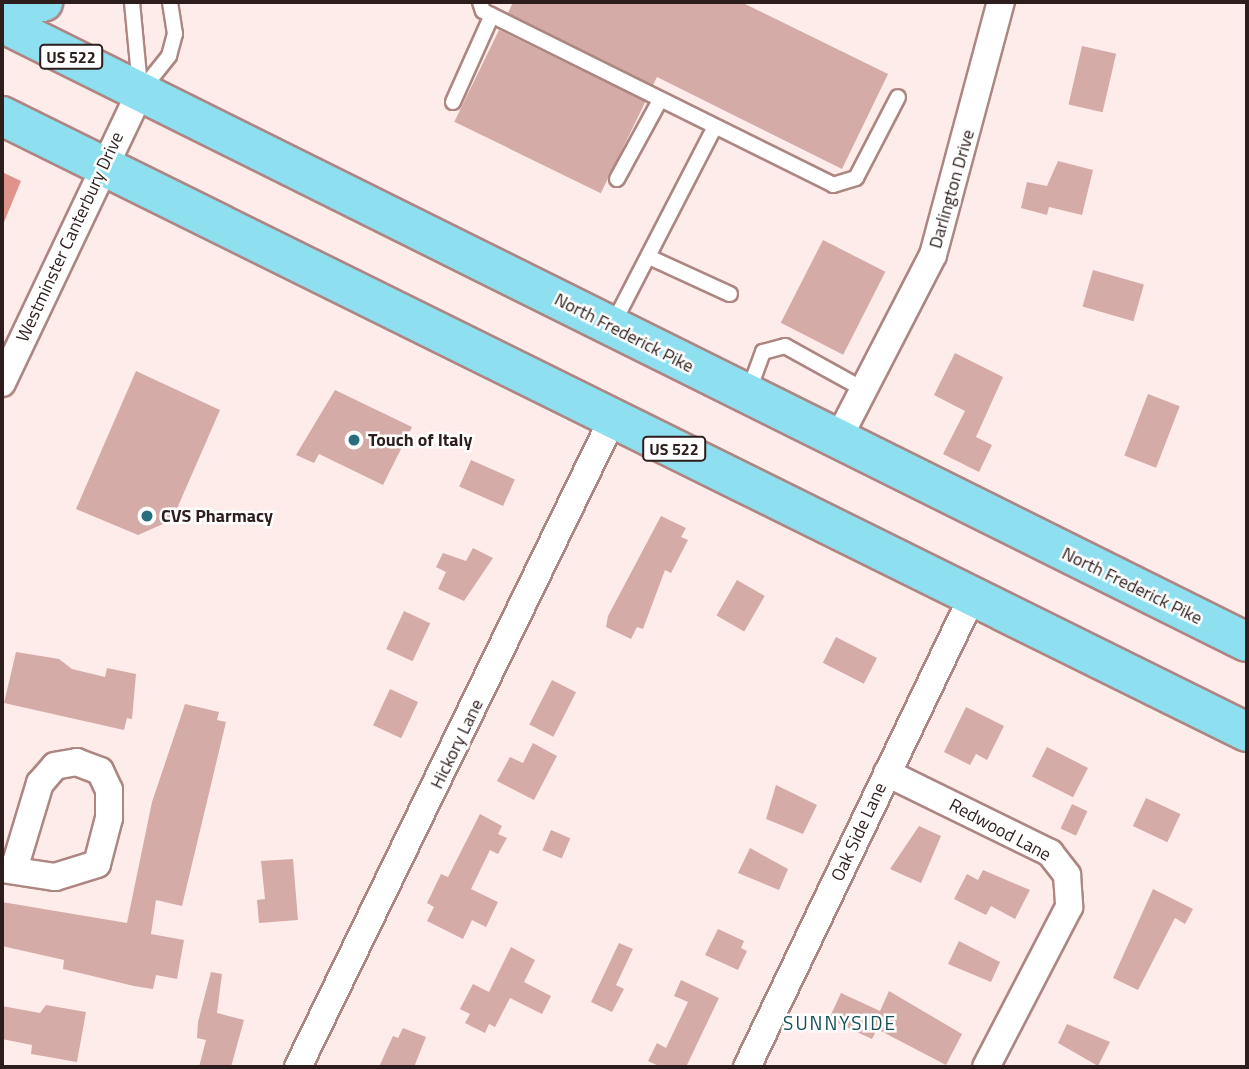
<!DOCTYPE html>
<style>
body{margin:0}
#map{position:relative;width:1249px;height:1069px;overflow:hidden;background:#feecea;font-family:"Titillium Web",sans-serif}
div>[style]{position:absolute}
.forest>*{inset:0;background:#df938c}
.building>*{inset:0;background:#d4aba7;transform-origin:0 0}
.roads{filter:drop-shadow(2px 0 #ad8682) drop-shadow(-2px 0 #ad8682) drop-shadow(0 2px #ad8682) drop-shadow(0 -2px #ad8682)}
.lane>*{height:14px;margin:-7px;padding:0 7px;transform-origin:7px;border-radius:7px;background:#fff}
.street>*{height:26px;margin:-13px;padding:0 13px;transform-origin:13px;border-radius:13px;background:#fff}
.primary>*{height:38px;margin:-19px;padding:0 19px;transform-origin:19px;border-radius:19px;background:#8ee0f1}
.dots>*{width:19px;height:19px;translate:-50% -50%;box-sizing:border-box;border:4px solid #fff;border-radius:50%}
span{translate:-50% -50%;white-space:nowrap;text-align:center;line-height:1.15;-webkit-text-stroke:5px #fff;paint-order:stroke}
.shield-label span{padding:2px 5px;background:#fff;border:2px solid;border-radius:5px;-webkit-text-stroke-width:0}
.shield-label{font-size:16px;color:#2d1e1d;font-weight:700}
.street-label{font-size:18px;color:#2d1e1d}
.poi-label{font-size:18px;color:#2d1e1d;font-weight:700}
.left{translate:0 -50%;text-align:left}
.neighbourhood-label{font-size:19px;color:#154e59;letter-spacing:2px}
.frame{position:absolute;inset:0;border:4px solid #2d1e1d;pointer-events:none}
</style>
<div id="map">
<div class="forest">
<div style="clip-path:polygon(2px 172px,21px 181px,2px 227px)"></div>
</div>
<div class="building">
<div style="clip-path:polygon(513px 2px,741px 2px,888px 74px,842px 169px,657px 77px,653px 85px,508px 13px)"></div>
<div style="left:499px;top:30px;width:163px;height:102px;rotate:26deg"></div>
<div style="left:1082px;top:46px;width:35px;height:60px;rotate:13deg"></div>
<div style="clip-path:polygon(1058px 161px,1093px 170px,1082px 215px,1049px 207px,1047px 215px,1021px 208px,1027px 182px,1047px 186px)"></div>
<div style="left:823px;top:240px;width:70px;height:93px;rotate:27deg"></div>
<div style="left:1093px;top:270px;width:53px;height:38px;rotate:16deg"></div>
<div style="clip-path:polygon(955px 353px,1003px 377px,976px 437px,992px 445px,979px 472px,943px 454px,965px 411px,934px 395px)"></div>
<div style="clip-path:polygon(136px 371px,220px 410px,172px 520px,138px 535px,76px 509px)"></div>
<div style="clip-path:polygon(335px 390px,412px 427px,383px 485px,319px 454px,314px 463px,296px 455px)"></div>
<div style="left:1148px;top:394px;width:34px;height:66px;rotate:21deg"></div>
<div style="left:471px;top:460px;width:48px;height:29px;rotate:24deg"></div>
<div style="clip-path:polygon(661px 516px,686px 528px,681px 537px,688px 540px,671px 573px,665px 570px,643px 629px,637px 627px,631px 639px,606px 627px,608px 616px)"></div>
<div style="clip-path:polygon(473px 548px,493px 558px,464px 601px,438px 589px,446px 572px,436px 567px,443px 553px,466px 561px)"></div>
<div style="left:737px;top:580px;width:32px;height:41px;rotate:30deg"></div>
<div style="left:404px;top:611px;width:29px;height:42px;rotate:25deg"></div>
<div style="left:836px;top:637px;width:46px;height:29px;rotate:27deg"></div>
<div style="clip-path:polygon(16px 652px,59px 659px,72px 669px,105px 677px,107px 668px,136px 674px,132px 719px,127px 718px,124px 730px,4px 703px)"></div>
<div style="left:552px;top:680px;width:27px;height:50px;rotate:27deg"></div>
<div style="left:390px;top:689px;width:31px;height:40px;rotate:25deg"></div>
<div style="clip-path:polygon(185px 704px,219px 712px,217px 720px,226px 722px,182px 906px,156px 900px,151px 934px,184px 940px,177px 979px,156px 975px,153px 989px,134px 986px,63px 969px,64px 960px,2px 946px,2px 902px,127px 923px,152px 802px)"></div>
<div style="clip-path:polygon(966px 707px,1004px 726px,987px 760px,976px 754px,970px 765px,944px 752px)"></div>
<div style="clip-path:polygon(533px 743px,557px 756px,534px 800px,497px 781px,510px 757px,523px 763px)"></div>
<div style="left:1047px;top:747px;width:46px;height:33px;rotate:27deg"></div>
<div style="clip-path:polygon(776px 785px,817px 805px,803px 834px,766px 819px)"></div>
<div style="left:1146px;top:798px;width:38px;height:31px;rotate:25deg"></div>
<div style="left:1072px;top:804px;width:17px;height:27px;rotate:25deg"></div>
<div style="clip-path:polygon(480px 814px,502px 826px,498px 834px,507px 838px,498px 854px,490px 850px,471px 889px,498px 902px,486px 927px,472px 920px,463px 939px,427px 921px,434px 907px,427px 903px,441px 874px,448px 877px)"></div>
<div style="clip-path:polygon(919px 826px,941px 836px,921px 883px,890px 869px)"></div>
<div style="left:551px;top:830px;width:21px;height:22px;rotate:23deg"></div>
<div style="clip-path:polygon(750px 848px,788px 869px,779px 890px,738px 873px)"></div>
<div style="clip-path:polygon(293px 859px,298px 920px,259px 923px,257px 900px,265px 899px,261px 861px)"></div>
<div style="clip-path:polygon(983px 870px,1030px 890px,1015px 919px,991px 906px,986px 915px,954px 899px,967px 874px,978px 880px)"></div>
<div style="clip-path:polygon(1153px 889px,1193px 909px,1185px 924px,1175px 918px,1138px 990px,1113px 978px)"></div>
<div style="clip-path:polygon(718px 929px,744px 941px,741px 948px,747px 951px,738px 970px,705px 955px)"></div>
<div style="clip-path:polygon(959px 941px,1000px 962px,991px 982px,948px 964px)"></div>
<div style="clip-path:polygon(619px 943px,633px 949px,616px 985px,624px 989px,612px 1012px,591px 1002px)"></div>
<div style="clip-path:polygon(511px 947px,535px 960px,524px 982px,551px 996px,542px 1014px,510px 998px,495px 1027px,489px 1024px,485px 1033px,465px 1023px,470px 1014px,460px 1009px,473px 984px,489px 992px)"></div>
<div style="clip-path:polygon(211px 972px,222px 974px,217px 1013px,244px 1020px,231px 1067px,199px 1067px,206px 1040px,197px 1038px,198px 1022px)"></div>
<div style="clip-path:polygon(681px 980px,719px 998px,686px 1067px,661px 1067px,648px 1061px,657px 1043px,666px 1048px,688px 1002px,674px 996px)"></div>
<div style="clip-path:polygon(889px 991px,962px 1034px,946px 1065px,877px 1029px,872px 1039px,829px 1019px,841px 993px,880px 1011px)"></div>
<div style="clip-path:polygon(46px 1005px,86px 1012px,77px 1062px,31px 1054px,32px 1045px,2px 1039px,2px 1006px,40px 1013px)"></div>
<div style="clip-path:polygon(1067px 1024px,1110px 1042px,1098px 1066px,1058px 1043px)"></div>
<div style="clip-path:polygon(403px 1028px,426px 1037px,414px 1067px,379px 1067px,393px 1036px,398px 1038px)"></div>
</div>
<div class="roads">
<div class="lane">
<div style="left:132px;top:2px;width:85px;rotate:84.6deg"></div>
<div style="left:480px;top:2px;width:9px;rotate:72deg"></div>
<div style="left:483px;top:11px;width:391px;rotate:26.4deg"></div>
<div style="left:833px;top:185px;width:24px;rotate:-17deg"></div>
<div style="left:856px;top:178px;width:91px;rotate:-62.6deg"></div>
<div style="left:141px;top:91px;width:45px;rotate:-51.3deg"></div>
<div style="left:169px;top:56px;width:23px;rotate:-75deg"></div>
<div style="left:175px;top:34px;width:32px;rotate:-99deg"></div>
<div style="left:453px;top:102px;width:95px;rotate:-65.9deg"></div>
<div style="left:617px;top:179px;width:90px;rotate:-61.4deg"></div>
<div style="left:649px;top:257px;width:89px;rotate:24.6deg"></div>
<div style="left:612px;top:326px;width:223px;rotate:-62.7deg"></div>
<div style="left:748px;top:393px;width:44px;rotate:-69.9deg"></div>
<div style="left:763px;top:352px;width:23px;rotate:-15deg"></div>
<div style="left:785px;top:346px;width:89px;rotate:28.9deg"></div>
</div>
<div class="street">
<div style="left:2px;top:383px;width:322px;rotate:-64.6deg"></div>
<div style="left:837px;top:441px;width:209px;rotate:-62.7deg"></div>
<div style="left:933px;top:255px;width:262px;rotate:-75deg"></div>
<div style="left:887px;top:773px;width:182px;rotate:26.1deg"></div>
<div style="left:1050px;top:853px;width:28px;rotate:52deg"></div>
<div style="left:1067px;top:875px;width:32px;rotate:86deg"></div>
<div style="left:1069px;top:907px;width:180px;rotate:117.4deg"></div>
<div style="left:2px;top:869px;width:54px;rotate:8.6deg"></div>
<div style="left:55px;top:877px;width:44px;rotate:-17.2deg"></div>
<div style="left:97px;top:864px;width:48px;rotate:-75.4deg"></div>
<div style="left:109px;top:818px;width:28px;rotate:-90deg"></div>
<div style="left:109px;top:790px;width:21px;rotate:-115deg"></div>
<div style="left:100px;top:771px;width:25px;rotate:-159deg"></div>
<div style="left:77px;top:762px;width:22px;rotate:170deg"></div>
<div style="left:55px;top:766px;width:23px;rotate:131deg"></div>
<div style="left:40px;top:783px;width:90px;rotate:106.8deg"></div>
<div style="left:298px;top:1067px;width:721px;rotate:-64.11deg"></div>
<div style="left:747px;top:1067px;width:521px;rotate:-64.42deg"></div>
</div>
<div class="primary">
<div style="left:2px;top:10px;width:42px;rotate:-11deg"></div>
<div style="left:2px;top:23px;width:1390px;rotate:26.44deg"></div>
<div style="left:2px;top:116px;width:1389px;rotate:26.33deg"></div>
</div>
</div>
<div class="dots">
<div style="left:354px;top:440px;background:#286e7d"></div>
<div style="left:147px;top:516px;background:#286e7d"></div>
</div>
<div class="shield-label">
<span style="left:71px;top:57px">US 522</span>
<span style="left:674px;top:449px">US 522</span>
</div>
<div class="street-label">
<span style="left:952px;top:189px;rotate:-74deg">Darlington Drive</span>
<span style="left:70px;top:237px;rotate:-65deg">Westminster Canterbury Drive</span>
<span style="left:624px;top:333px;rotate:27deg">North Frederick Pike</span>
<span style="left:1132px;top:586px;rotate:26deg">North Frederick Pike</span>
<span style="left:457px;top:744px;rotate:-64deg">Hickory Lane</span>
<span style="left:1000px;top:830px;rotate:28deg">Redwood Lane</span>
<span style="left:859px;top:832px;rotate:-65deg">Oak Side Lane</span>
</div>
<div class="poi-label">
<span class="left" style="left:368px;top:440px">Touch of Italy</span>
<span class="left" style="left:161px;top:516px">CVS Pharmacy</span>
</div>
<div class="neighbourhood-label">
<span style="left:840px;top:1023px">SUNNYSIDE</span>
</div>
<div class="frame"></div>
</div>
